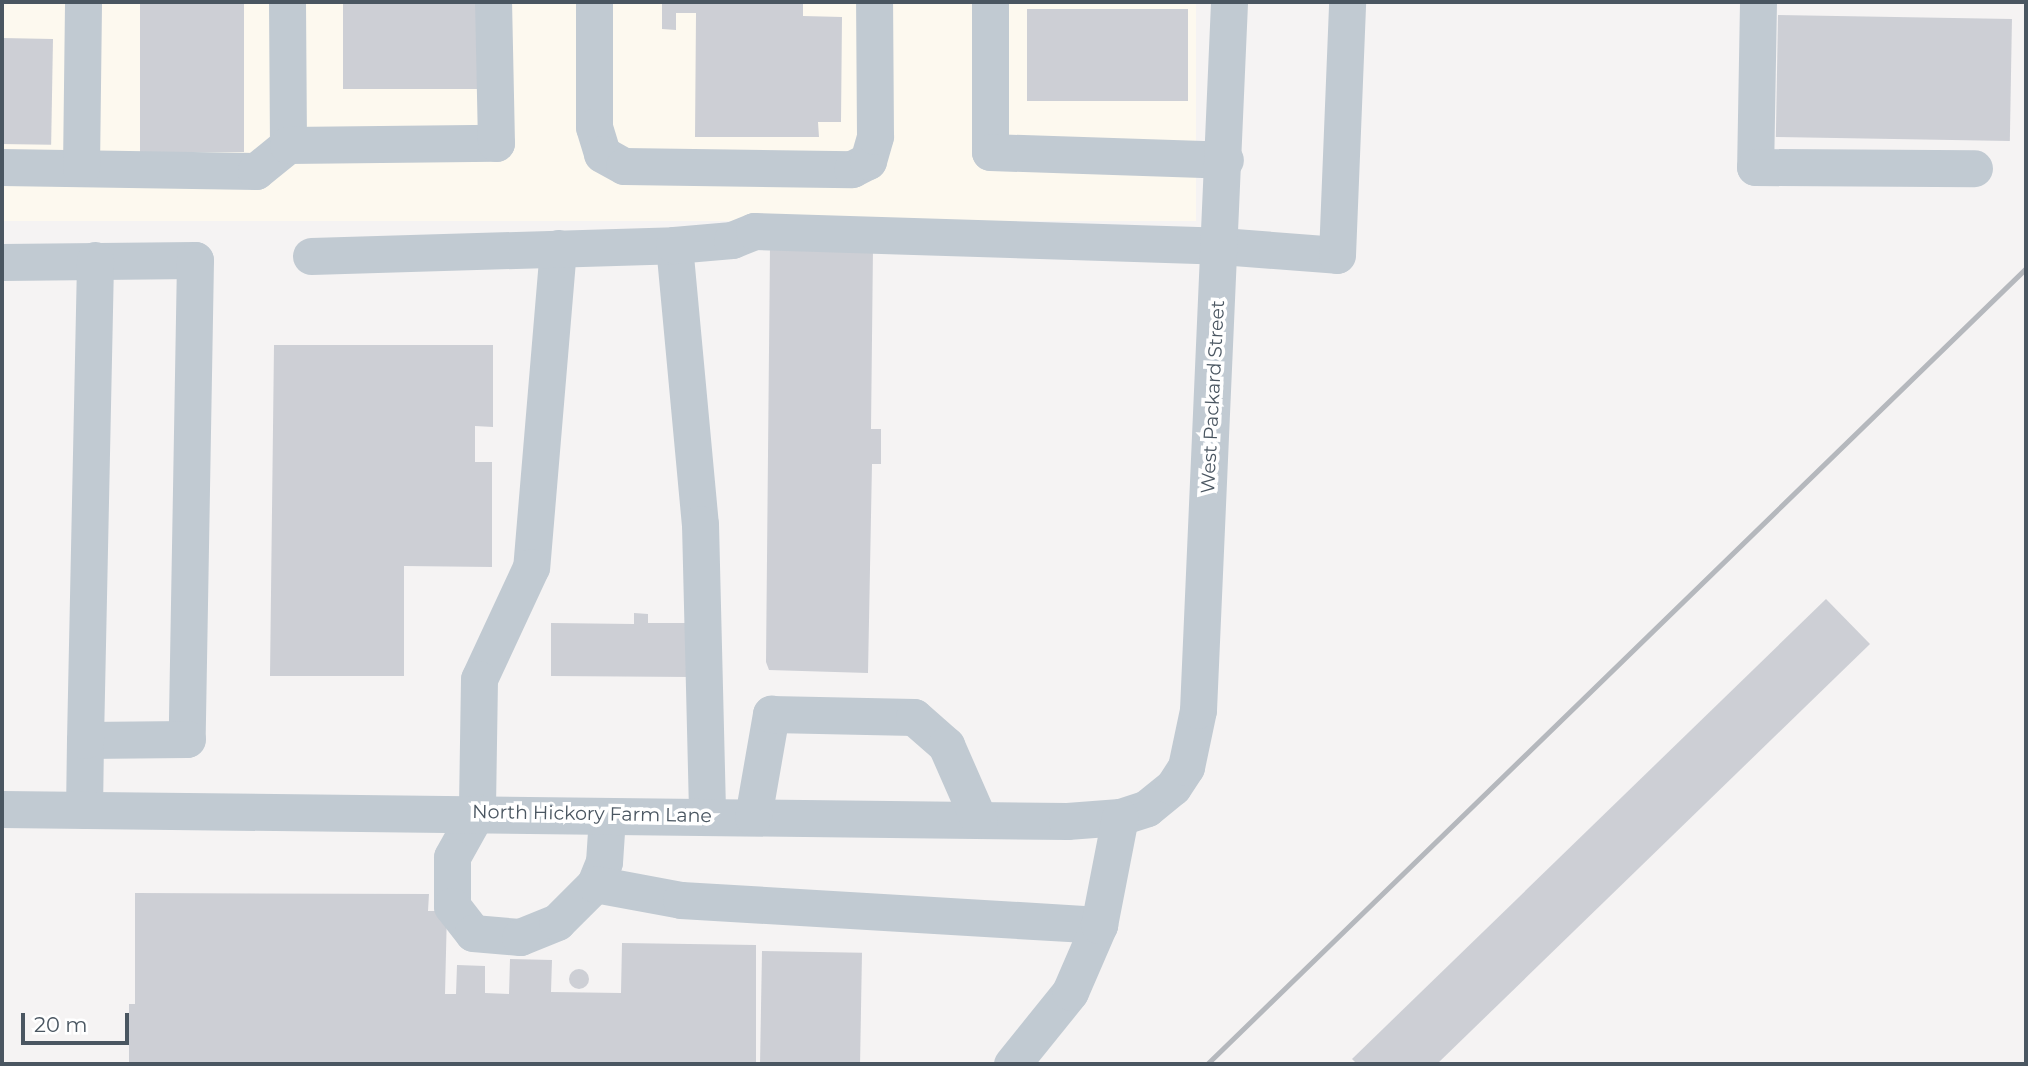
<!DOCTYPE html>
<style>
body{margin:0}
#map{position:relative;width:2028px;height:1066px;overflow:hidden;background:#f5f3f3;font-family:Montserrat,sans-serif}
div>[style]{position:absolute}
.commercial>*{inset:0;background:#fdf9ef;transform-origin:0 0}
.building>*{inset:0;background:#cdcfd5;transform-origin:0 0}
.round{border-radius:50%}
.minor>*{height:37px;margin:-18.5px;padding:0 18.5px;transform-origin:18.5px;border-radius:18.5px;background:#c1cad2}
.rail>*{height:5px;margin:-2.5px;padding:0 2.5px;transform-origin:2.5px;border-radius:2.5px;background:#b5b8bd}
span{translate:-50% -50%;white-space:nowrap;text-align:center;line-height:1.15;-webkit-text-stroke:7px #fff;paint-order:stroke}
.street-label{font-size:19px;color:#4a5661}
.frame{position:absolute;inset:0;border:4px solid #4a5661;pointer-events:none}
.scale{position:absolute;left:21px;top:1013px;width:108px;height:32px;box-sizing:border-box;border:4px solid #4a5661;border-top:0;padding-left:9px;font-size:21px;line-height:24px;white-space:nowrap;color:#4a5661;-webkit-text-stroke:5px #fff;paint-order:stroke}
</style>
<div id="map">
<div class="commercial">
<div style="left:2px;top:2px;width:1194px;height:219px"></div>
</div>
<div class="building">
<div style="left:140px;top:2px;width:104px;height:150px"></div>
<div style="left:343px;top:2px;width:137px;height:87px"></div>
<div style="clip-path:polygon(662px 2px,803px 2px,803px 16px,842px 17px,841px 122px,818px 122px,819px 137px,695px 137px,696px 13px,676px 13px,676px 30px,662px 29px)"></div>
<div style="left:1027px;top:9px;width:161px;height:92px"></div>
<div style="left:1778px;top:15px;width:234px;height:122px;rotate:1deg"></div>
<div style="left:2px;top:38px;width:51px;height:106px;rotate:1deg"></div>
<div style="clip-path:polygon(770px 246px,873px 247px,871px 429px,881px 429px,881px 464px,872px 464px,868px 673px,769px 670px,766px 662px)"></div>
<div style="clip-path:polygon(274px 345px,493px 345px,493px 427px,475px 426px,475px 462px,492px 462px,492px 567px,404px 566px,404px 676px,270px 676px)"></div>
<div style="clip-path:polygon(1826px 599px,1870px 644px,1437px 1064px,1357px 1064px,1352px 1059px)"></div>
<div style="clip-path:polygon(634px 613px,648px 614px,648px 623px,691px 623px,691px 677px,551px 676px,551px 623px,634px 624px)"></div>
<div style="clip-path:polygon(135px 893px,429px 894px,428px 911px,447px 911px,445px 994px,456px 994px,457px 965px,485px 966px,485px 993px,509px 994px,510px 959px,552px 960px,551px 992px,621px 993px,622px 943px,756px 945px,756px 1064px,129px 1064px,129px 1004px,135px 1004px)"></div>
<div style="left:762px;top:951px;width:100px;height:113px;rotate:1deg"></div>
<div class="round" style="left:569px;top:969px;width:20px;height:20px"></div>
</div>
<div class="minor">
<div style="left:287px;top:2px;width:143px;rotate:89.6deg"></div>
<div style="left:594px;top:2px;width:125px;rotate:90deg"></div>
<div style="left:594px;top:127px;width:28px;rotate:73deg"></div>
<div style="left:602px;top:154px;width:25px;rotate:29deg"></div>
<div style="left:624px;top:166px;width:228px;rotate:0.8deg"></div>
<div style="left:852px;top:169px;width:18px;rotate:-27deg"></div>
<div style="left:868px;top:161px;width:26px;rotate:-74deg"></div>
<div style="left:875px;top:136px;width:134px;rotate:-90.4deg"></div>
<div style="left:990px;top:2px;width:150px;rotate:90deg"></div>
<div style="left:990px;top:152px;width:235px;rotate:1.9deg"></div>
<div style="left:1758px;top:2px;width:165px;rotate:91deg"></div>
<div style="left:1755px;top:167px;width:219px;rotate:0.3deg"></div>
<div style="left:2px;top:167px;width:254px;rotate:0.9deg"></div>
<div style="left:256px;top:171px;width:41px;rotate:-39.1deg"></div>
<div style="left:288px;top:145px;width:208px;rotate:-0.6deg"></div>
<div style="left:496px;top:143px;width:141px;rotate:-91.2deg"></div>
<div style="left:81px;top:168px;width:166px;rotate:-89.3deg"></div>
<div style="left:674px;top:245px;width:280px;rotate:84.7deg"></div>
<div style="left:700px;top:524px;width:293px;rotate:88.6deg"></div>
<div style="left:558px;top:248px;width:320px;rotate:94.8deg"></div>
<div style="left:531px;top:567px;width:123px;rotate:114.9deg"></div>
<div style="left:479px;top:679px;width:133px;rotate:90.9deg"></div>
<div style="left:477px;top:812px;width:51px;rotate:119.1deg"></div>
<div style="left:452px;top:857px;width:49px;rotate:90deg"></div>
<div style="left:452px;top:906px;width:34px;rotate:52deg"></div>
<div style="left:473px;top:933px;width:47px;rotate:4.9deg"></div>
<div style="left:520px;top:937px;width:40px;rotate:-22deg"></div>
<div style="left:557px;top:922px;width:54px;rotate:-45deg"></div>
<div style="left:595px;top:884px;width:24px;rotate:-68deg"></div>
<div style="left:604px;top:862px;width:45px;rotate:-86.2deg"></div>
<div style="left:311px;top:256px;width:363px;rotate:-1.7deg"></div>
<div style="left:674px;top:245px;width:58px;rotate:-4.9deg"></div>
<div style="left:732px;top:240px;width:24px;rotate:-22deg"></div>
<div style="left:754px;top:231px;width:467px;rotate:1.8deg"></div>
<div style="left:1221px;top:246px;width:116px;rotate:4.4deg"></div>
<div style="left:1337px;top:255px;width:253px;rotate:-87.7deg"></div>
<div style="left:2px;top:262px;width:193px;rotate:-0.6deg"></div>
<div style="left:195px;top:260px;width:479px;rotate:91deg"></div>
<div style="left:187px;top:739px;width:102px;rotate:179.4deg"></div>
<div style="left:85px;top:740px;width:70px;rotate:90.8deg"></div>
<div style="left:85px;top:740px;width:480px;rotate:-88.8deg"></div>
<div style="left:2px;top:809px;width:1065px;rotate:0.65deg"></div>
<div style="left:1067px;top:821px;width:53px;rotate:-4.3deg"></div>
<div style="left:1120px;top:817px;width:28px;rotate:-18deg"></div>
<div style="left:1147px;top:808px;width:33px;rotate:-39deg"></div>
<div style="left:1173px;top:787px;width:24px;rotate:-57deg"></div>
<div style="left:1186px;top:767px;width:58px;rotate:-78.1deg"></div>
<div style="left:1198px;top:710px;width:709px;rotate:-87.49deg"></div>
<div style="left:753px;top:817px;width:105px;rotate:-80.1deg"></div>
<div style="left:771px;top:714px;width:143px;rotate:1.2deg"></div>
<div style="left:914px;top:717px;width:43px;rotate:41.2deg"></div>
<div style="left:946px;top:745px;width:82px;rotate:66.3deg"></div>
<div style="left:595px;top:884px;width:87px;rotate:10.5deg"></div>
<div style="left:681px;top:900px;width:419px;rotate:3.4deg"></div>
<div style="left:1012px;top:1064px;width:92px;rotate:-51.1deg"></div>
<div style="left:1070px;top:992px;width:73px;rotate:-66.6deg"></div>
<div style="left:1099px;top:925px;width:110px;rotate:-79deg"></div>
</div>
<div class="rail">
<div style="left:1207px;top:1064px;width:1142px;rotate:-44.18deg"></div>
</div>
<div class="street-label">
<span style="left:1213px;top:397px;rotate:-87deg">West Packard Street</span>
<span style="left:592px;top:814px;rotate:1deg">North Hickory Farm Lane</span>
</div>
<div class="frame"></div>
<div class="scale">20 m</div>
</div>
